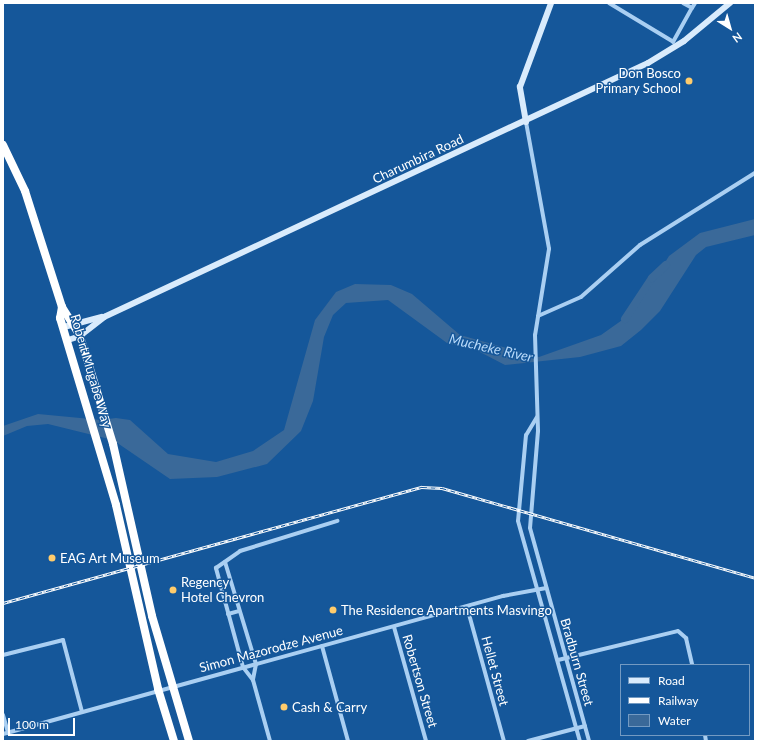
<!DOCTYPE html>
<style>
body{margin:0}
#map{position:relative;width:758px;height:744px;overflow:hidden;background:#15579a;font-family:Lato,sans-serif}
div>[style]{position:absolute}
.water>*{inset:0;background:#3a6999}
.river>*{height:8px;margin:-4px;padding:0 4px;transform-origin:4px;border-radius:4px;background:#3a6999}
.street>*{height:4px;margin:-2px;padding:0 2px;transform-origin:2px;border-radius:2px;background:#aacff2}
.secondary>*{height:6px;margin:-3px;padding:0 3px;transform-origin:3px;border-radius:3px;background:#d9ebfc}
.highway>*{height:8px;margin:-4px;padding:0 4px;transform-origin:4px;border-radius:4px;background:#fff}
.rail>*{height:3px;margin-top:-1.5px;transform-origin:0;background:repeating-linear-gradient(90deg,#15579a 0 4.5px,#fff 0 9px);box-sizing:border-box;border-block:1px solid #fff}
.dots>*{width:11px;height:11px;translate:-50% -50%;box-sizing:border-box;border:2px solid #15579a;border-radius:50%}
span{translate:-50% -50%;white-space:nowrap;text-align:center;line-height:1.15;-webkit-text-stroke:3px #15579a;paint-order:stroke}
.poi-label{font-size:13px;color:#fff}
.right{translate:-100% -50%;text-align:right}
.left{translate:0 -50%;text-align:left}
.street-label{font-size:13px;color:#fff}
.water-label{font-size:14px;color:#b7d9f9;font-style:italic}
.frame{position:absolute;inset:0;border:4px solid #fff;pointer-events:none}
.legend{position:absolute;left:620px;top:664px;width:130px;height:72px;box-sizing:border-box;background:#15579a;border:1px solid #739ac2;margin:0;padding:5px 7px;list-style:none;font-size:12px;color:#fff}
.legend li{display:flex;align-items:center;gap:8px;height:20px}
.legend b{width:20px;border:1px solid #739ac2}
.north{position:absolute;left:710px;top:8px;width:40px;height:40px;-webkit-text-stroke:3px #15579a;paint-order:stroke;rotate:143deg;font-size:11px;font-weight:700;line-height:16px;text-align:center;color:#fff}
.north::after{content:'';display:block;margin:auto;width:14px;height:18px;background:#fff;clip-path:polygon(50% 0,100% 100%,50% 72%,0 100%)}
.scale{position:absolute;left:8px;top:718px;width:67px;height:18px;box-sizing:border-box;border:2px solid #fff;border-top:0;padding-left:5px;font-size:12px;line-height:14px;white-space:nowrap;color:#fff;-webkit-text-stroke:3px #15579a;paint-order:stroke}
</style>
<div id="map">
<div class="water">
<div style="clip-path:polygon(755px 219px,755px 235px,706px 247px,696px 255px,660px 311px,641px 330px,621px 346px,580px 357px,505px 365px,478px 351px,447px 343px,388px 300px,346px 303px,333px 315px,324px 337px,313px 401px,301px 431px,267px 464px,217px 477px,170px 479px,113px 440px,48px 424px,27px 426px,3px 436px,3px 426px,38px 414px,101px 420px,116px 418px,130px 420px,168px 454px,216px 462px,253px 451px,284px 430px,315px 320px,336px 292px,355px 284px,391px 285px,412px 294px,460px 335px,539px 357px,601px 335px,625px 318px,639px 304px,669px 256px,700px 233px)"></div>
</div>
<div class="river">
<div style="left:625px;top:319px;width:49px;rotate:-56.6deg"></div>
<div style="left:652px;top:278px;width:19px;rotate:-43deg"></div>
</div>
<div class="street">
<div style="left:609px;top:3px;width:74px;rotate:31.1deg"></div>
<div style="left:683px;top:3px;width:10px;rotate:29deg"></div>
<div style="left:692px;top:8px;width:6px;rotate:-59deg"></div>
<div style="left:673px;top:42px;width:39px;rotate:-61deg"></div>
<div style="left:526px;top:122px;width:129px;rotate:79.7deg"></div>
<div style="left:549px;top:249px;width:87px;rotate:99.2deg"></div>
<div style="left:535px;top:335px;width:96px;rotate:88.2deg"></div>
<div style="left:538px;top:431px;width:97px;rotate:94.7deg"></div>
<div style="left:530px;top:528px;width:221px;rotate:74.5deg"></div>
<div style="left:538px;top:316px;width:47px;rotate:-23.8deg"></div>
<div style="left:581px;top:297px;width:79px;rotate:-41.4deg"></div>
<div style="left:640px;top:245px;width:136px;rotate:-32.1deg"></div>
<div style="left:537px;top:417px;width:21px;rotate:121deg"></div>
<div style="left:526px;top:435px;width:86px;rotate:95.3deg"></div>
<div style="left:518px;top:521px;width:229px;rotate:74.3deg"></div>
<div style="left:225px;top:562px;width:107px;rotate:73.1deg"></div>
<div style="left:256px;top:664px;width:16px;rotate:101deg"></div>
<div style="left:467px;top:607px;width:139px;rotate:74.6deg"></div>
<div style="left:228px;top:614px;width:11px;rotate:-15deg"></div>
<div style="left:394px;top:627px;width:118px;rotate:74.3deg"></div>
<div style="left:322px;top:646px;width:98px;rotate:74.7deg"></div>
<div style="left:3px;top:655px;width:62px;rotate:-14deg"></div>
<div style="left:63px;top:640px;width:74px;rotate:75.2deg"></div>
<div style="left:558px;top:660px;width:123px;rotate:-13.6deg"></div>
<div style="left:678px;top:631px;width:11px;rotate:41deg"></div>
<div style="left:686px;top:638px;width:28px;rotate:77deg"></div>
<div style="left:3px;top:715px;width:19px;rotate:74deg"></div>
<div style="left:3px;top:734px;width:519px;rotate:-15.43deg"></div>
<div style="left:503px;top:596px;width:44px;rotate:-10.5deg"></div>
<div style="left:705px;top:735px;width:6px;rotate:81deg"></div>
<div style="left:270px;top:741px;width:63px;rotate:-105.6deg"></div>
<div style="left:253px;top:680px;width:16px;rotate:-128deg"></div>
<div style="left:243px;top:667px;width:103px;rotate:-105.3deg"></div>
<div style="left:216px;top:568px;width:29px;rotate:-35deg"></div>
<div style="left:240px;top:551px;width:102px;rotate:-17.2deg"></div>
<div style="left:528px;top:741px;width:59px;rotate:-14.7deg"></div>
</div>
<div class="secondary">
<div style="left:526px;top:122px;width:36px;rotate:-100deg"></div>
<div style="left:520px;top:87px;width:90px;rotate:-69.7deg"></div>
<div style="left:64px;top:327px;width:39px;rotate:-15deg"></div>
<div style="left:68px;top:340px;width:13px;rotate:-18deg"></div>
<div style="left:80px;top:336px;width:31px;rotate:-38deg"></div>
<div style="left:104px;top:317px;width:600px;rotate:-25.03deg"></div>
<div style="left:648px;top:63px;width:42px;rotate:-31.4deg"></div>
<div style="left:684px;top:41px;width:60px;rotate:-39.6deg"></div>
</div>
<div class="highway">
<div style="left:3px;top:145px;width:51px;rotate:64.4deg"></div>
<div style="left:25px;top:191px;width:122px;rotate:72.3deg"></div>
<div style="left:62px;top:307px;width:34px;rotate:58deg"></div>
<div style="left:80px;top:336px;width:113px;rotate:73deg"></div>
<div style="left:113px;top:444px;width:176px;rotate:77.2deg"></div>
<div style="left:152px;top:616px;width:130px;rotate:73.5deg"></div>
<div style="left:62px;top:307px;width:11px;rotate:100deg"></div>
<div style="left:60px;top:318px;width:195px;rotate:73.3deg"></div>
<div style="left:116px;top:505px;width:189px;rotate:77.1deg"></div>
<div style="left:158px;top:689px;width:54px;rotate:72.9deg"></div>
</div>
<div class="rail">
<div style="left:3px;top:603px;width:435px;rotate:-15.5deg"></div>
<div style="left:422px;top:487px;width:20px;rotate:3deg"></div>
<div style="left:442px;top:488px;width:326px;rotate:16deg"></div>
</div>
<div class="dots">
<div style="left:689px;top:81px;background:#ffcc6c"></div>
<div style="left:52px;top:558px;background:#ffcc6c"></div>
<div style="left:173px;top:590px;background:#ffcc6c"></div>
<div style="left:333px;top:610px;background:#ffcc6c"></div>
<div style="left:284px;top:707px;background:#ffcc6c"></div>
</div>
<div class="poi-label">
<span class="right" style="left:681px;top:81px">Don Bosco<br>Primary School</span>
<span class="left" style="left:60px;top:558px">EAG Art Museum</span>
<span class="left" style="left:181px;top:590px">Regency<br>Hotel Chevron</span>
<span class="left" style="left:341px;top:610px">The Residence Apartments Masvingo</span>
<span class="left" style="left:292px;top:707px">Cash &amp; Carry</span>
</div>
<div class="street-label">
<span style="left:418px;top:159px;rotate:-25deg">Charumbira Road</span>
<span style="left:91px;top:371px;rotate:74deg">Robert Mugabe Way</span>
<span style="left:271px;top:649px;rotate:-15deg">Simon Mazorodze Avenue</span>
<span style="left:577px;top:662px;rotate:74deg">Bradburn Street</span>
<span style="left:495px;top:671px;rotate:75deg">Hellet Street</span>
<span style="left:420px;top:681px;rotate:74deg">Robertson Street</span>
</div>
<div class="water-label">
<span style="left:491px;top:348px;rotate:13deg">Mucheke River</span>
</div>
<div class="frame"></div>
<ul class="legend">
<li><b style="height:5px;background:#d9ebfc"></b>Road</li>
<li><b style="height:5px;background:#fff"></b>Railway</li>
<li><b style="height:11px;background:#3a6999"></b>Water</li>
</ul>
<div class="north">N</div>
<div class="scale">100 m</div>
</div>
